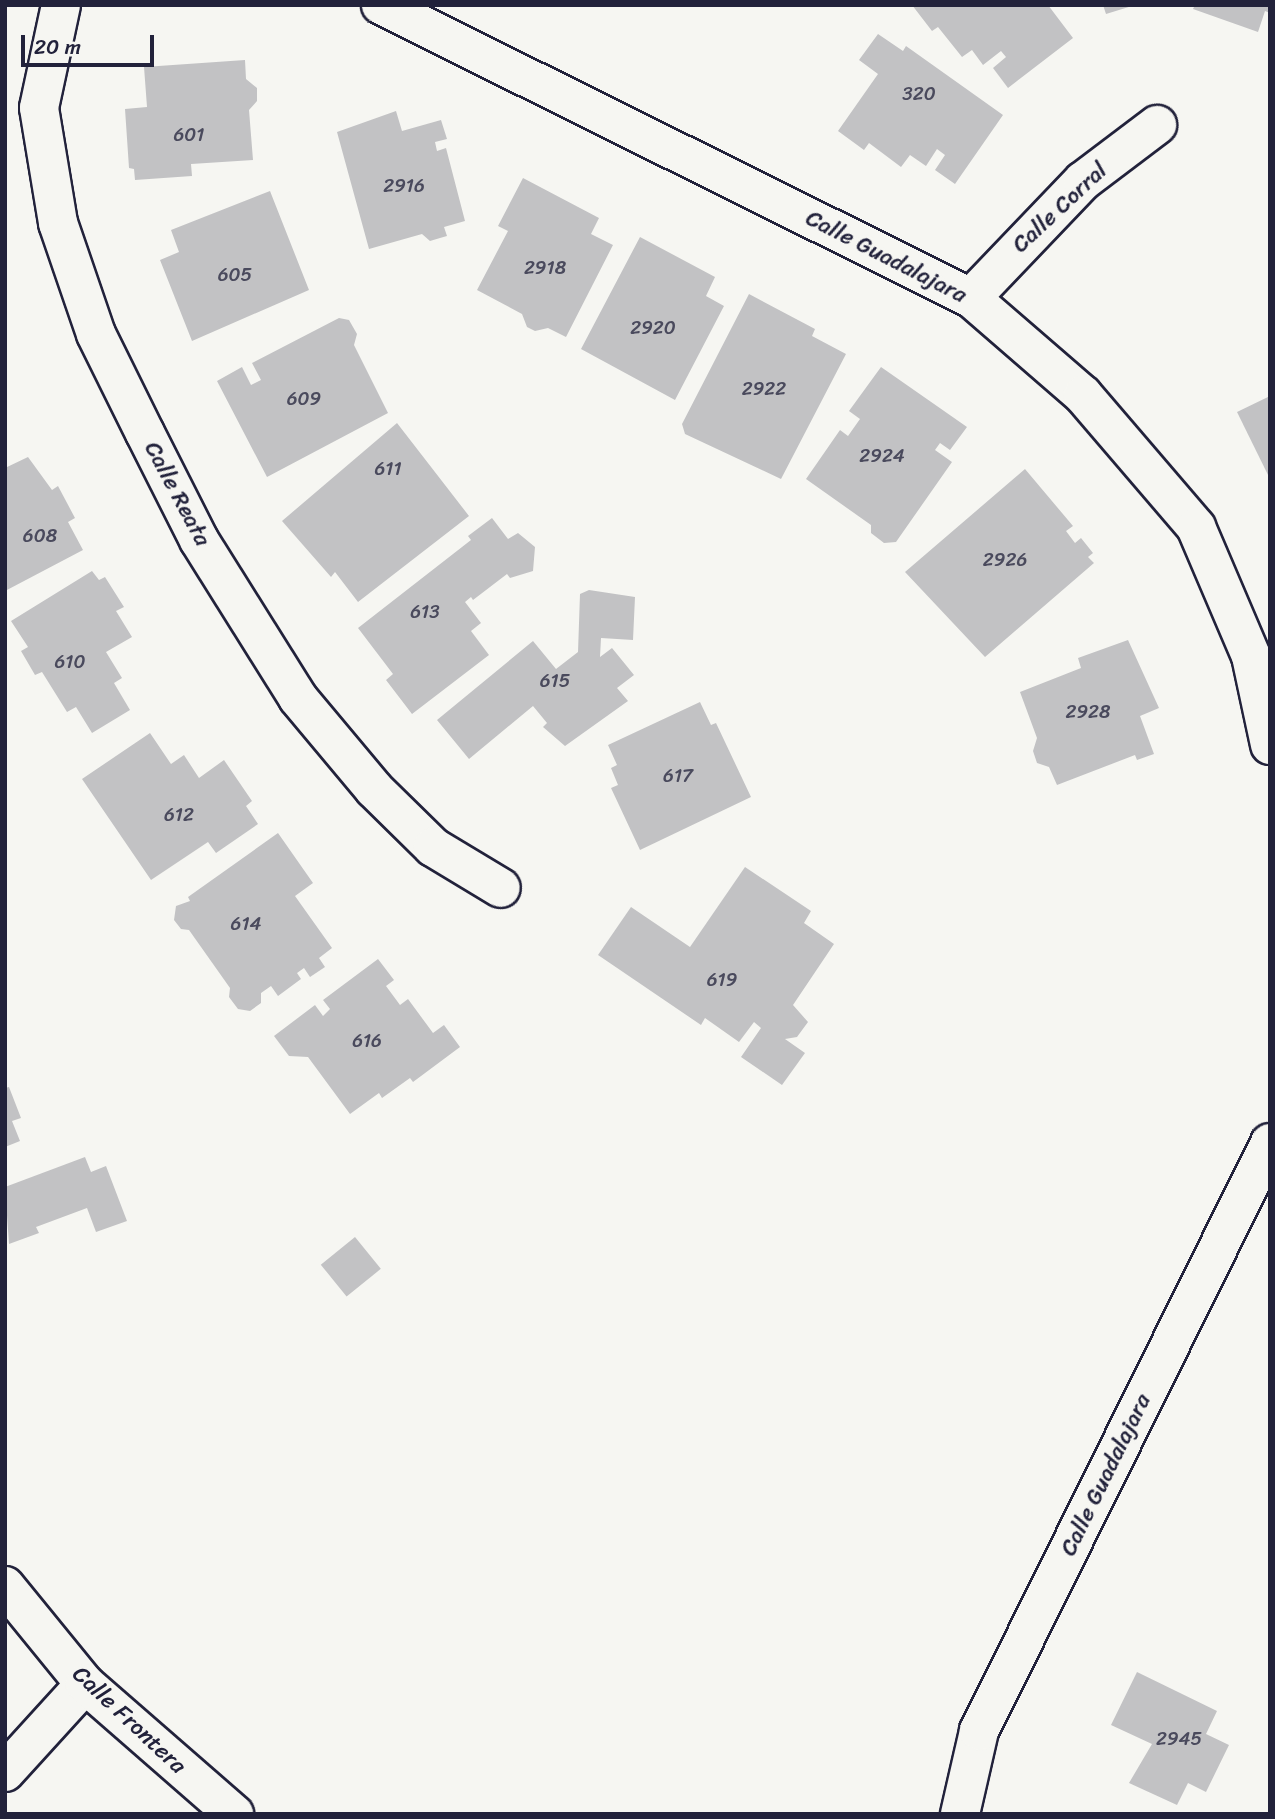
<!DOCTYPE html>
<style>
body{margin:0}
#map{position:relative;width:1275px;height:1819px;overflow:hidden;background:#f6f6f2;font-family:Sriracha,sans-serif}
div>[style]{position:absolute}
.building>*{inset:0;background:#c2c2c4;transform-origin:0 0}
.roads{filter:drop-shadow(2px 0 #22223b) drop-shadow(-2px 0 #22223b) drop-shadow(0 2px #22223b) drop-shadow(0 -2px #22223b)}
.minor>*{height:38px;margin:-19px;padding:0 19px;transform-origin:19px;border-radius:19px;background:#f6f6f2}
.tertiary>*{height:38px;margin:-19px;padding:0 19px;transform-origin:19px;border-radius:19px;background:#f6f6f2}
span{translate:-50% -50%;white-space:nowrap;text-align:center;line-height:1.15;-webkit-text-stroke:6px #f6f6f2;paint-order:stroke}
.number-label{font-size:19px;color:#4a4a5d}
.number-label span{-webkit-text-stroke-width:0}
.street-label{font-size:23px;color:#22223b}
.frame{position:absolute;inset:0;border:7px solid #22223b;pointer-events:none}
.scale{position:absolute;left:21px;top:35px;width:133px;height:32px;box-sizing:border-box;border:4px solid #22223b;border-top:0;padding-left:9px;font-size:21px;line-height:24px;white-space:nowrap;color:#22223b;-webkit-text-stroke:5px #f6f6f2;paint-order:stroke}
</style>
<div id="map">
<div class="building">
<div style="clip-path:polygon(912px 5px,1048px 5px,1073px 38px,1008px 88px,993px 68px,1006px 57px,1001px 51px,983px 65px,972px 50px,962px 57px,938px 27px,932px 31px)"></div>
<div style="clip-path:polygon(1103px 5px,1132px 5px,1132px 6px,1106px 14px)"></div>
<div style="clip-path:polygon(1195px 5px,1270px 5px,1270px 13px,1265px 11px,1258px 32px,1193px 9px)"></div>
<div style="clip-path:polygon(878px 34px,903px 51px,906px 46px,1003px 115px,955px 184px,935px 170px,945px 155px,937px 149px,926px 166px,910px 155px,901px 167px,869px 143px,864px 150px,838px 131px,878px 74px,859px 60px)"></div>
<div style="clip-path:polygon(245px 60px,246px 79px,257px 88px,257px 101px,249px 110px,253px 160px,191px 164px,192px 176px,135px 180px,134px 169px,129px 168px,125px 109px,147px 107px,144px 67px)"></div>
<div style="clip-path:polygon(396px 111px,402px 131px,441px 120px,447px 139px,435px 142px,437px 151px,446px 148px,465px 221px,444px 227px,447px 236px,440px 238px,430px 241px,422px 234px,369px 249px,337px 132px)"></div>
<div style="clip-path:polygon(523px 178px,599px 218px,591px 234px,613px 245px,566px 337px,548px 328px,535px 331px,527px 327px,522px 314px,477px 290px,508px 231px,498px 226px)"></div>
<div style="clip-path:polygon(270px 191px,309px 290px,192px 341px,160px 260px,179px 252px,171px 230px)"></div>
<div style="clip-path:polygon(640px 237px,715px 277px,706px 296px,724px 306px,675px 400px,581px 349px)"></div>
<div style="clip-path:polygon(749px 294px,815px 329px,812px 336px,846px 354px,781px 479px,685px 434px,682px 424px)"></div>
<div style="clip-path:polygon(339px 318px,349px 320px,357px 334px,354px 345px,388px 413px,267px 477px,217px 381px,242px 367px,251px 385px,261px 380px,252px 363px)"></div>
<div style="clip-path:polygon(881px 367px,967px 427px,950px 450px,940px 443px,935px 450px,952px 462px,896px 542px,884px 543px,871px 533px,871px 525px,806px 479px,840px 430px,848px 436px,860px 419px,849px 411px)"></div>
<div style="clip-path:polygon(1270px 396px,1270px 479px,1237px 412px)"></div>
<div style="clip-path:polygon(397px 423px,469px 516px,358px 602px,335px 572px,331px 577px,282px 521px)"></div>
<div style="clip-path:polygon(28px 457px,52px 490px,58px 486px,75px 518px,68px 522px,83px 550px,5px 591px,5px 468px)"></div>
<div style="clip-path:polygon(1025px 469px,1073px 526px,1066px 531px,1075px 543px,1081px 538px,1093px 553px,1088px 557px,1094px 563px,985px 657px,905px 572px)"></div>
<div style="clip-path:polygon(492px 518px,508px 539px,518px 533px,535px 547px,533px 571px,510px 578px,507px 574px,473px 600px,471px 597px,465px 602px,481px 623px,471px 631px,489px 655px,412px 714px,386px 680px,393px 674px,358px 628px,471px 540px,468px 536px)"></div>
<div style="clip-path:polygon(92px 571px,99px 580px,105px 577px,124px 607px,116px 611px,132px 637px,106px 652px,122px 678px,114px 683px,130px 710px,92px 733px,76px 707px,67px 712px,42px 672px,35px 675px,21px 651px,28px 647px,11px 621px)"></div>
<div style="clip-path:polygon(589px 590px,635px 597px,633px 640px,601px 638px,600px 657px,612px 648px,634px 675px,617px 688px,628px 701px,565px 746px,543px 727px,547px 723px,533px 706px,469px 759px,437px 720px,533px 641px,556px 669px,578px 652px,580px 594px)"></div>
<div style="clip-path:polygon(1128px 640px,1159px 708px,1140px 716px,1154px 754px,1137px 760px,1135px 755px,1057px 785px,1049px 767px,1037px 763px,1033px 751px,1037px 738px,1020px 692px,1081px 668px,1078px 658px)"></div>
<div style="clip-path:polygon(700px 702px,711px 725px,716px 723px,751px 797px,640px 850px,611px 788px,618px 785px,611px 768px,617px 765px,608px 745px)"></div>
<div style="clip-path:polygon(150px 733px,171px 764px,184px 755px,199px 778px,224px 760px,252px 801px,246px 806px,258px 824px,216px 853px,208px 842px,151px 880px,82px 779px)"></div>
<div style="clip-path:polygon(278px 833px,313px 883px,295px 896px,332px 948px,319px 958px,325px 967px,310px 977px,304px 968px,297px 973px,301px 979px,278px 996px,271px 986px,261px 993px,261px 1003px,250px 1011px,238px 1009px,229px 997px,230px 988px,189px 930px,181px 929px,174px 920px,176px 906px,190px 901px,188px 897px)"></div>
<div style="clip-path:polygon(745px 867px,811px 911px,804px 923px,834px 944px,793px 1005px,808px 1022px,797px 1037px,785px 1039px,805px 1053px,782px 1085px,741px 1057px,761px 1028px,754px 1022px,739px 1042px,705px 1018px,701px 1025px,598px 955px,631px 907px,690px 947px)"></div>
<div style="clip-path:polygon(378px 959px,394px 980px,386px 986px,400px 1005px,408px 999px,433px 1033px,444px 1025px,460px 1047px,413px 1082px,410px 1078px,382px 1098px,379px 1093px,350px 1114px,308px 1057px,289px 1056px,274px 1036px,315px 1005px,323px 1016px,330px 1009px,323px 1000px)"></div>
<div style="clip-path:polygon(9px 1087px,21px 1118px,12px 1121px,20px 1141px,5px 1147px,5px 1088px)"></div>
<div style="clip-path:polygon(85px 1157px,91px 1172px,106px 1166px,127px 1221px,96px 1232px,87px 1208px,36px 1227px,39px 1233px,9px 1244px,5px 1187px)"></div>
<div style="left:355px;top:1237px;width:41px;height:44px;rotate:51deg"></div>
<div style="clip-path:polygon(1137px 1672px,1217px 1711px,1206px 1734px,1229px 1745px,1206px 1792px,1188px 1783px,1177px 1805px,1129px 1783px,1152px 1744px,1111px 1725px)"></div>
</div>
<div class="roads">
<div class="minor">
<div style="left:61px;top:5px;width:105px;rotate:102.1deg"></div>
<div style="left:39px;top:108px;width:117px;rotate:80.6deg"></div>
<div style="left:58px;top:223px;width:117px;rotate:71.1deg"></div>
<div style="left:96px;top:334px;width:110px;rotate:63.7deg"></div>
<div style="left:145px;top:433px;width:120px;rotate:63.2deg"></div>
<div style="left:199px;top:540px;width:186px;rotate:57.9deg"></div>
<div style="left:298px;top:698px;width:119px;rotate:50.1deg"></div>
<div style="left:374px;top:789px;width:83px;rotate:44.5deg"></div>
<div style="left:433px;top:847px;width:79px;rotate:31.1deg"></div>
<div style="left:381px;top:5px;width:659px;rotate:26.41deg"></div>
<div style="left:971px;top:298px;width:148px;rotate:40.9deg"></div>
<div style="left:1083px;top:395px;width:174px;rotate:49.4deg"></div>
<div style="left:1196px;top:527px;width:140px;rotate:66.9deg"></div>
<div style="left:1251px;top:656px;width:91px;rotate:77.9deg"></div>
<div style="left:971px;top:298px;width:162px;rotate:-46.3deg"></div>
<div style="left:1083px;top:181px;width:93px;rotate:-37.1deg"></div>
<div style="left:5px;top:1772px;width:119px;rotate:-47.7deg"></div>
<div style="left:960px;top:1814px;width:85px;rotate:-77.1deg"></div>
<div style="left:979px;top:1731px;width:656px;rotate:-63.67deg"></div>
</div>
<div class="tertiary">
<div style="left:5px;top:1586px;width:127px;rotate:50.8deg"></div>
<div style="left:85px;top:1684px;width:198px;rotate:41.1deg"></div>
</div>
</div>
<div class="number-label">
<span style="left:919px;top:94px">320</span>
<span style="left:189px;top:135px">601</span>
<span style="left:404px;top:186px">2916</span>
<span style="left:545px;top:268px">2918</span>
<span style="left:235px;top:275px">605</span>
<span style="left:653px;top:328px">2920</span>
<span style="left:764px;top:389px">2922</span>
<span style="left:304px;top:399px">609</span>
<span style="left:882px;top:456px">2924</span>
<span style="left:388px;top:469px">611</span>
<span style="left:40px;top:536px">608</span>
<span style="left:1005px;top:560px">2926</span>
<span style="left:425px;top:612px">613</span>
<span style="left:70px;top:662px">610</span>
<span style="left:555px;top:681px">615</span>
<span style="left:1088px;top:712px">2928</span>
<span style="left:678px;top:776px">617</span>
<span style="left:179px;top:815px">612</span>
<span style="left:246px;top:924px">614</span>
<span style="left:722px;top:980px">619</span>
<span style="left:367px;top:1041px">616</span>
<span style="left:1179px;top:1739px">2945</span>
</div>
<div class="street-label">
<span style="left:1060px;top:208px;rotate:-43deg">Calle Corral</span>
<span style="left:886px;top:257px;rotate:27deg">Calle Guadalajara</span>
<span style="left:177px;top:494px;rotate:62deg">Calle Reata</span>
<span style="left:1106px;top:1475px;rotate:-64deg">Calle Guadalajara</span>
<span style="left:129px;top:1720px;rotate:43deg">Calle Frontera</span>
</div>
<div class="frame"></div>
<div class="scale">20 m</div>
</div>
